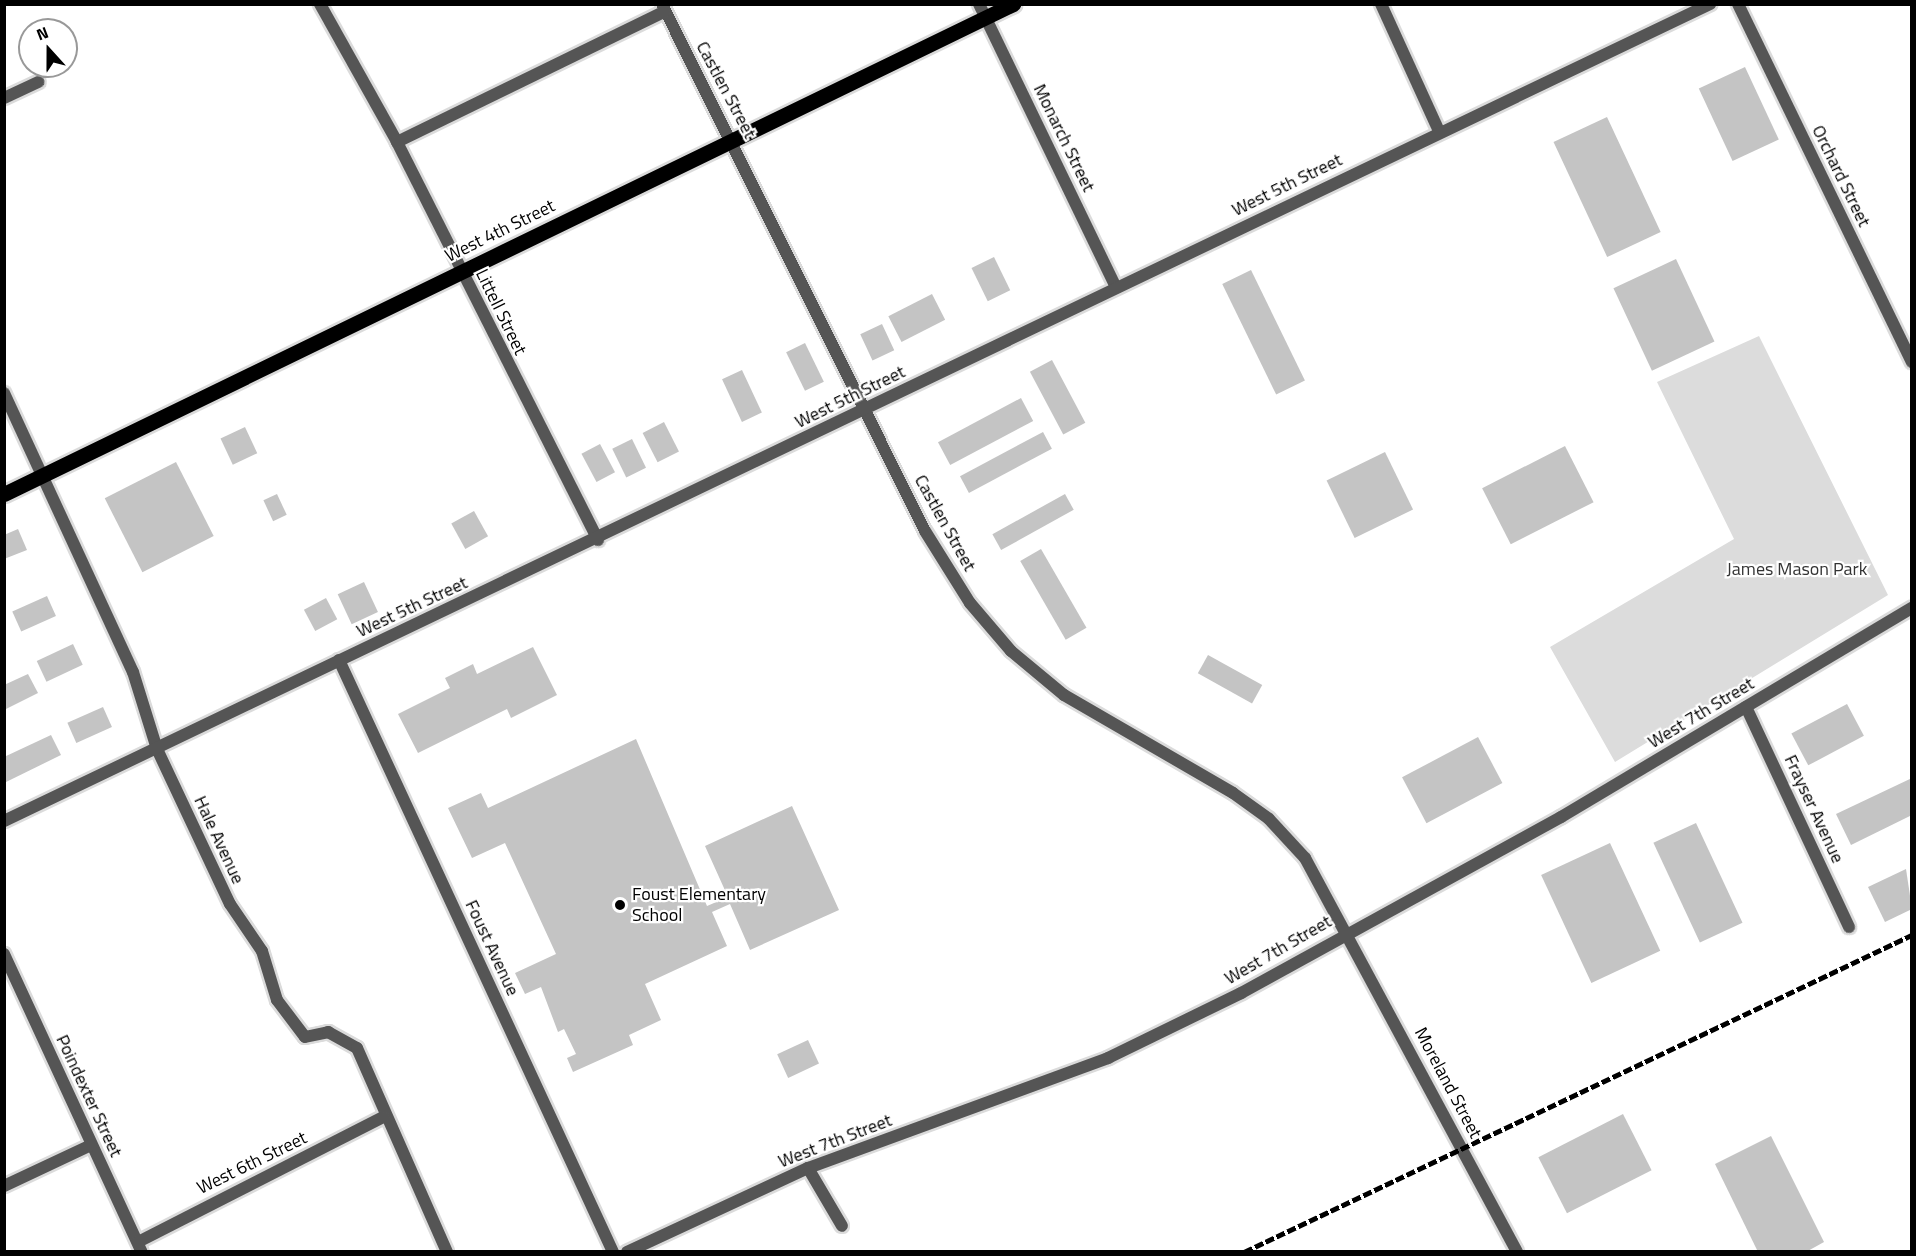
<!DOCTYPE html>
<style>
body{margin:0}
#map{position:relative;width:1916px;height:1256px;overflow:hidden;background:#fff;font-family:"Titillium Web",sans-serif}
div>[style]{position:absolute}
.green>*{inset:0;background:#dcdcdc}
.building>*{inset:0;background:#c4c4c4;transform-origin:0 0}
.roads{filter:drop-shadow(2px 0 #dbdbdb) drop-shadow(-2px 0 #dbdbdb) drop-shadow(0 2px #dbdbdb) drop-shadow(0 -2px #dbdbdb)}
.minor>*{height:12px;margin:-6px;padding:0 6px;transform-origin:6px;border-radius:6px;background:#555}
.primary>*{height:15px;margin:-7.5px;padding:0 7.5px;transform-origin:7.5px;border-radius:7.5px;background:#000}
.rail>*{height:4.5px;margin-top:-2.25px;transform-origin:0;background:repeating-linear-gradient(90deg,#000 0 9px,transparent 0 12px)}
.dots>*{width:16px;height:16px;translate:-50% -50%;box-sizing:border-box;border:3px solid #fff;border-radius:50%}
span{translate:-50% -50%;white-space:nowrap;text-align:center;line-height:1.15;-webkit-text-stroke:4.5px #fff;paint-order:stroke}
.street-label{font-size:18px;color:#000}
.park-label{font-size:18px;color:#333}
.poi-label{font-size:18px;color:#000}
.left{translate:0 -50%;text-align:left}
.frame{position:absolute;inset:0;border:6px solid #000;pointer-events:none}
.north{position:absolute;left:18px;top:18px;width:60px;height:60px;box-sizing:border-box;background:#fff;border:2px solid #999;border-radius:50%;rotate:339deg;font-size:16px;font-weight:700;line-height:24px;text-align:center;color:#000}
.north::after{content:'';display:block;margin:auto;width:21px;height:27px;background:#000;clip-path:polygon(50% 0,100% 100%,50% 72%,0 100%)}
</style>
<div id="map">
<div class="green">
<div style="clip-path:polygon(1759px 336px,1888px 595px,1615px 762px,1550px 647px,1734px 539px,1657px 382px)"></div>
</div>
<div class="building">
<div style="left:1745px;top:67px;width:80px;height:51px;rotate:65deg"></div>
<div style="left:1607px;top:117px;width:127px;height:59px;rotate:65deg"></div>
<div style="left:994px;top:257px;width:37px;height:25px;rotate:64deg"></div>
<div style="left:1676px;top:259px;width:91px;height:69px;rotate:65deg"></div>
<div style="left:1251px;top:270px;width:123px;height:32px;rotate:64deg"></div>
<div style="left:932px;top:294px;width:29px;height:49px;rotate:63deg"></div>
<div style="left:882px;top:324px;width:29px;height:24px;rotate:65deg"></div>
<div style="left:805px;top:343px;width:43px;height:21px;rotate:64deg"></div>
<div style="left:1052px;top:360px;width:71px;height:25px;rotate:62deg"></div>
<div style="left:742px;top:370px;width:47px;height:22px;rotate:65deg"></div>
<div style="left:1021px;top:398px;width:26px;height:94px;rotate:62deg"></div>
<div style="left:664px;top:422px;width:33px;height:24px;rotate:63deg"></div>
<div style="left:245px;top:427px;width:29px;height:27px;rotate:65deg"></div>
<div style="left:1043px;top:432px;width:19px;height:94px;rotate:62deg"></div>
<div style="left:632px;top:439px;width:32px;height:22px;rotate:64deg"></div>
<div style="left:600px;top:444px;width:32px;height:21px;rotate:62deg"></div>
<div style="left:1565px;top:446px;width:63px;height:93px;rotate:63deg"></div>
<div style="left:1385px;top:452px;width:64px;height:65px;rotate:64deg"></div>
<div style="left:176px;top:462px;width:83px;height:80px;rotate:63deg"></div>
<div style="left:277px;top:494px;width:23px;height:15px;rotate:65deg"></div>
<div style="left:1065px;top:494px;width:18px;height:83px;rotate:61deg"></div>
<div style="left:474px;top:511px;width:29px;height:26px;rotate:61deg"></div>
<div style="clip-path:polygon(18px 529px,27px 550px,4px 559px,4px 535px)"></div>
<div style="left:1041px;top:549px;width:91px;height:24px;rotate:60deg"></div>
<div style="left:364px;top:582px;width:33px;height:29px;rotate:65deg"></div>
<div style="left:47px;top:596px;width:22px;height:38px;rotate:66deg"></div>
<div style="left:326px;top:598px;width:24px;height:25px;rotate:62deg"></div>
<div style="left:73px;top:644px;width:23px;height:40px;rotate:65deg"></div>
<div style="clip-path:polygon(533px 647px,557px 695px,511px 718px,507px 709px,418px 753px,398px 714px,450px 688px,445px 678px,473px 664px,477px 674px)"></div>
<div style="left:1208px;top:655px;width:62px;height:21px;rotate:29deg"></div>
<div style="clip-path:polygon(28px 674px,38px 693px,4px 710px,4px 685px)"></div>
<div style="left:1847px;top:704px;width:36px;height:63px;rotate:62deg"></div>
<div style="left:103px;top:707px;width:22px;height:39px;rotate:66deg"></div>
<div style="clip-path:polygon(51px 735px,61px 755px,4px 783px,4px 757px)"></div>
<div style="left:1478px;top:737px;width:52px;height:86px;rotate:62deg"></div>
<div style="clip-path:polygon(636px 739px,707px 906px,728px 897px,705px 846px,792px 806px,839px 910px,750px 950px,730px 904px,712px 912px,727px 946px,645px 984px,661px 1020px,629px 1035px,633px 1045px,573px 1072px,567px 1058px,576px 1054px,564px 1029px,558px 1032px,541px 987px,525px 994px,515px 973px,556px 954px,505px 843px,472px 858px,448px 808px,481px 793px,488px 808px)"></div>
<div style="clip-path:polygon(1912px 778px,1912px 815px,1851px 845px,1836px 814px)"></div>
<div style="left:1696px;top:823px;width:110px;height:47px;rotate:65deg"></div>
<div style="left:1610px;top:843px;width:119px;height:76px;rotate:65deg"></div>
<div style="clip-path:polygon(1906px 869px,1912px 909px,1885px 922px,1868px 887px)"></div>
<div style="left:808px;top:1040px;width:26px;height:34px;rotate:65deg"></div>
<div style="left:1623px;top:1114px;width:63px;height:95px;rotate:63deg"></div>
<div style="clip-path:polygon(1771px 1136px,1824px 1242px,1806px 1252px,1758px 1252px,1715px 1164px)"></div>
</div>
<div class="roads">
<div class="minor">
<div style="left:320px;top:4px;width:158px;rotate:60.8deg"></div>
<div style="left:397px;top:142px;width:446px;rotate:63.2deg"></div>
<div style="left:662px;top:4px;width:589px;rotate:63.48deg"></div>
<div style="left:925px;top:531px;width:85px;rotate:58deg"></div>
<div style="left:970px;top:603px;width:63px;rotate:49.5deg"></div>
<div style="left:1011px;top:651px;width:69px;rotate:39.7deg"></div>
<div style="left:1064px;top:695px;width:195px;rotate:30.1deg"></div>
<div style="left:1233px;top:793px;width:44px;rotate:35.8deg"></div>
<div style="left:1269px;top:819px;width:53px;rotate:47.3deg"></div>
<div style="left:1305px;top:858px;width:447px;rotate:61.7deg"></div>
<div style="left:979px;top:4px;width:315px;rotate:64.2deg"></div>
<div style="left:1381px;top:4px;width:140px;rotate:65.5deg"></div>
<div style="left:1738px;top:4px;width:398px;rotate:64.1deg"></div>
<div style="left:4px;top:98px;width:38px;rotate:-25deg"></div>
<div style="left:397px;top:142px;width:298px;rotate:-26deg"></div>
<div style="left:4px;top:393px;width:307px;rotate:65.2deg"></div>
<div style="left:133px;top:672px;width:81px;rotate:72.7deg"></div>
<div style="left:157px;top:749px;width:171px;rotate:64.8deg"></div>
<div style="left:230px;top:904px;width:57px;rotate:55.8deg"></div>
<div style="left:262px;top:951px;width:51px;rotate:73deg"></div>
<div style="left:277px;top:1000px;width:46px;rotate:52.9deg"></div>
<div style="left:305px;top:1037px;width:24px;rotate:-12deg"></div>
<div style="left:328px;top:1032px;width:33px;rotate:29deg"></div>
<div style="left:357px;top:1048px;width:223px;rotate:66.2deg"></div>
<div style="left:339px;top:660px;width:652px;rotate:65.16deg"></div>
<div style="left:1746px;top:707px;width:243px;rotate:64.9deg"></div>
<div style="left:4px;top:821px;width:1892px;rotate:-25.59deg"></div>
<div style="left:4px;top:954px;width:328px;rotate:65.2deg"></div>
<div style="left:808px;top:1168px;width:67px;rotate:59.6deg"></div>
<div style="left:4px;top:1186px;width:96px;rotate:-25.2deg"></div>
<div style="left:138px;top:1242px;width:275px;rotate:-27deg"></div>
<div style="left:627px;top:1252px;width:200px;rotate:-24.9deg"></div>
<div style="left:808px;top:1168px;width:320px;rotate:-20.1deg"></div>
<div style="left:1108px;top:1058px;width:148px;rotate:-26deg"></div>
<div style="left:1241px;top:993px;width:365px;rotate:-28.8deg"></div>
<div style="left:1561px;top:817px;width:409px;rotate:-30.8deg"></div>
</div>
<div class="primary">
<div style="left:4px;top:494px;width:1122px;rotate:-25.9deg"></div>
</div>
</div>
<div class="rail">
<div style="left:1244px;top:1252px;width:739px;rotate:-25.39deg"></div>
</div>
<div class="dots">
<div style="left:620px;top:905px;background:#000"></div>
</div>
<div class="street-label">
<span style="left:726px;top:90px;rotate:62deg">Castlen Street</span>
<span style="left:1064px;top:138px;rotate:64deg">Monarch Street</span>
<span style="left:1841px;top:176px;rotate:64deg">Orchard Street</span>
<span style="left:1287px;top:185px;rotate:-26deg">West 5th Street</span>
<span style="left:500px;top:231px;rotate:-26deg">West 4th Street</span>
<span style="left:501px;top:312px;rotate:64deg">Littell Street</span>
<span style="left:850px;top:397px;rotate:-26deg">West 5th Street</span>
<span style="left:945px;top:523px;rotate:61deg">Castlen Street</span>
<span style="left:412px;top:607px;rotate:-25deg">West 5th Street</span>
<span style="left:1701px;top:713px;rotate:-31deg">West 7th Street</span>
<span style="left:1814px;top:809px;rotate:65deg">Frayser Avenue</span>
<span style="left:219px;top:840px;rotate:65deg">Hale Avenue</span>
<span style="left:492px;top:948px;rotate:65deg">Foust Avenue</span>
<span style="left:1278px;top:950px;rotate:-30deg">West 7th Street</span>
<span style="left:1448px;top:1083px;rotate:62deg">Moreland Street</span>
<span style="left:89px;top:1096px;rotate:65deg">Poindexter Street</span>
<span style="left:835px;top:1141px;rotate:-21deg">West 7th Street</span>
<span style="left:252px;top:1163px;rotate:-26deg">West 6th Street</span>
</div>
<div class="park-label">
<span style="left:1797px;top:569px">James Mason Park</span>
</div>
<div class="poi-label">
<span class="left" style="left:632px;top:905px">Foust Elementary<br>School</span>
</div>
<div class="frame"></div>
<div class="north">N</div>
</div>
